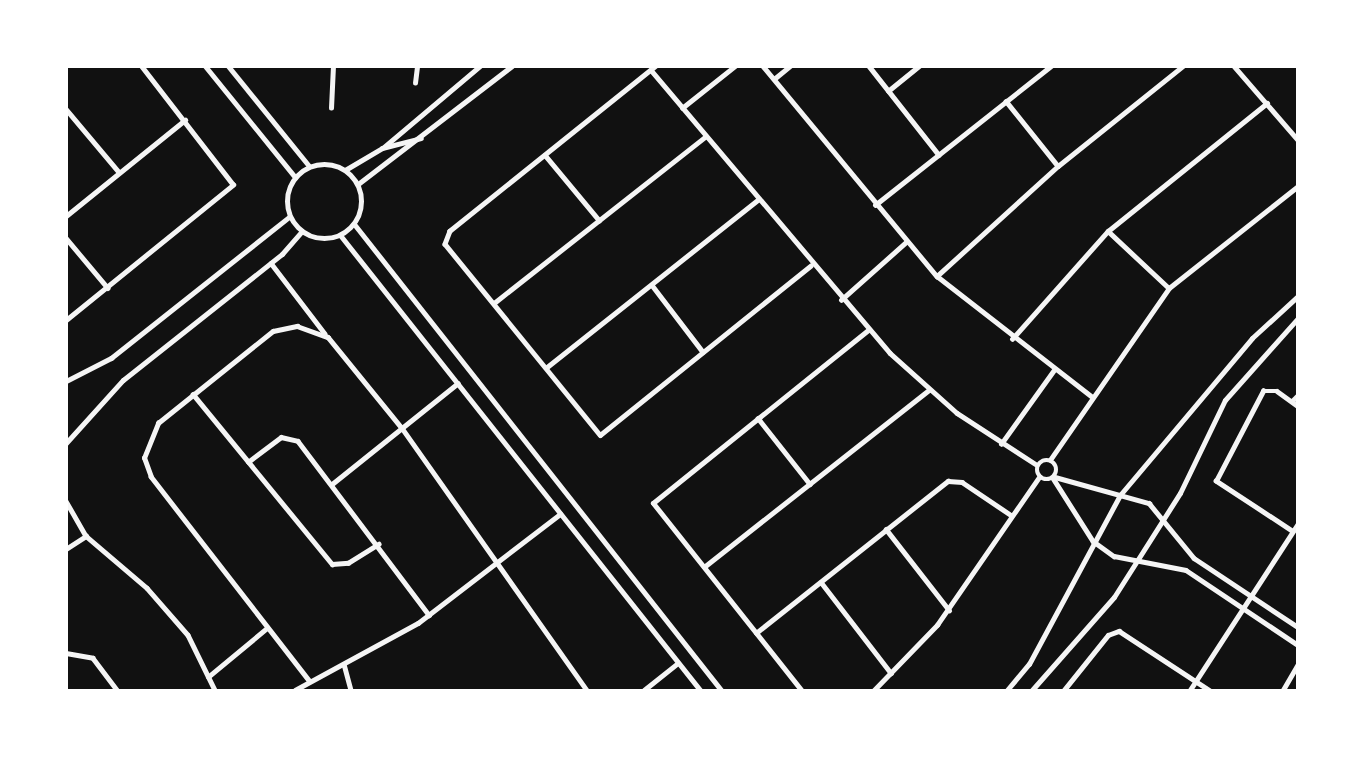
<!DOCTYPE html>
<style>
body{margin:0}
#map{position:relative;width:1364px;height:757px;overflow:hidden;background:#111;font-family:Ubuntu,sans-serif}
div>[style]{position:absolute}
.minor>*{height:4.5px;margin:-2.25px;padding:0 2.25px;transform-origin:2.25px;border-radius:2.25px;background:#f5f5f5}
.minor>.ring{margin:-2.25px;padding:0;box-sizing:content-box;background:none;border:4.5px solid #f5f5f5;border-radius:50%}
.tertiary>*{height:5px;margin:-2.5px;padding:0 2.5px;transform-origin:2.5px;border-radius:2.5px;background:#f5f5f5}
.tertiary>.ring{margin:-2.5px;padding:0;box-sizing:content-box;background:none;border:5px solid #f5f5f5;border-radius:50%}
span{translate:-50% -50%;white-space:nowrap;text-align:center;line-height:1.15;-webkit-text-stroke:7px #fff;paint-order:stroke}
.frame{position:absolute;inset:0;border:68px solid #fff;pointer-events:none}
</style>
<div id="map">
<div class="minor">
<div style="left:656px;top:66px;width:264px;rotate:141.3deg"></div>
<div style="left:450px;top:231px;width:14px;rotate:111deg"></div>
<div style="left:445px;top:244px;width:246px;rotate:50.9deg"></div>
<div style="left:600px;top:435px;width:270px;rotate:-38.8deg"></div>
<div style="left:763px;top:66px;width:273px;rotate:50.4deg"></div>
<div style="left:937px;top:276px;width:195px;rotate:37.9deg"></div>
<div style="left:869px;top:66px;width:113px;rotate:51.8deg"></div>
<div style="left:1234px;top:66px;width:98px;rotate:49.1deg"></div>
<div style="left:651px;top:70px;width:370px;rotate:49.8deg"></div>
<div style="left:890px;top:353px;width:90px;rotate:41.8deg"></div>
<div style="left:957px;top:413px;width:95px;rotate:33deg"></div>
<div style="left:774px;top:79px;width:21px;rotate:-39deg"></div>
<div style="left:415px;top:83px;width:17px;rotate:-83deg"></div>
<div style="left:888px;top:91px;width:40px;rotate:-39deg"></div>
<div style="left:1006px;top:101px;width:83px;rotate:51.3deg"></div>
<div style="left:331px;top:108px;width:42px;rotate:-87.3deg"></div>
<div style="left:682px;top:108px;width:68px;rotate:-38.4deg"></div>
<div style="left:66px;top:109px;width:82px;rotate:49.9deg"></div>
<div style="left:384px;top:147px;width:126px;rotate:-40.2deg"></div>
<div style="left:545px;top:155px;width:85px;rotate:50.3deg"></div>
<div style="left:875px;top:205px;width:224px;rotate:-38.3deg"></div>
<div style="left:66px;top:216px;width:153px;rotate:-38.9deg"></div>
<div style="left:1108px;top:231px;width:83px;rotate:43.1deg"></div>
<div style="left:66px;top:238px;width:65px;rotate:50deg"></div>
<div style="left:271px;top:263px;width:89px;rotate:52.7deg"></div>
<div style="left:937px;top:276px;width:164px;rotate:-42.3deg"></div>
<div style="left:1058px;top:166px;width:160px;rotate:-38.7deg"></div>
<div style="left:652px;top:285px;width:84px;rotate:52.7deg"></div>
<div style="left:841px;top:300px;width:86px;rotate:-41.7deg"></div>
<div style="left:494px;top:303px;width:268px;rotate:-38.2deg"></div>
<div style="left:66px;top:320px;width:215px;rotate:-39deg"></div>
<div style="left:233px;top:185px;width:150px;rotate:-127.7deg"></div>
<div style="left:1012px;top:339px;width:144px;rotate:-48.4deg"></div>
<div style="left:1108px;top:231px;width:204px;rotate:-38.8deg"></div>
<div style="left:547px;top:367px;width:269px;rotate:-38.4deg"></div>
<div style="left:193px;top:394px;width:220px;rotate:50.7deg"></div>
<div style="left:332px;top:564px;width:16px;rotate:-4deg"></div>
<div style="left:348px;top:563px;width:36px;rotate:-32deg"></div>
<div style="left:1292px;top:401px;width:8px;rotate:-45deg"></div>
<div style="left:758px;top:418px;width:84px;rotate:51.8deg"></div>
<div style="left:1001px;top:444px;width:91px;rotate:-54.4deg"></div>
<div class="ring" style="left:1037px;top:460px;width:15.5px;height:15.5px"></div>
<div style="left:1050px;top:460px;width:209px;rotate:-55.3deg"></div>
<div style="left:1169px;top:288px;width:164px;rotate:-38.3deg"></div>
<div style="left:248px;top:462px;width:41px;rotate:-37.1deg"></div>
<div style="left:281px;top:437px;width:17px;rotate:13deg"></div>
<div style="left:298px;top:441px;width:218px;rotate:53deg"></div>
<div style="left:1055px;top:477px;width:98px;rotate:15.5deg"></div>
<div style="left:1149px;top:503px;width:71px;rotate:50.7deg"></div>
<div style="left:1194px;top:558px;width:125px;rotate:33.6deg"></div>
<div style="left:1053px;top:478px;width:75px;rotate:57.6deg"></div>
<div style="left:1093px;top:541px;width:26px;rotate:36deg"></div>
<div style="left:1114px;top:556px;width:73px;rotate:11deg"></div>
<div style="left:1186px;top:570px;width:135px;rotate:33.8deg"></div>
<div style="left:332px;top:484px;width:161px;rotate:-38.7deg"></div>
<div style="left:66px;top:501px;width:40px;rotate:60.3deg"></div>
<div style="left:86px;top:536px;width:80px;rotate:40.4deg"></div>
<div style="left:147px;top:588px;width:62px;rotate:48.9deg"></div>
<div style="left:188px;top:635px;width:61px;rotate:63.9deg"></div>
<div style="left:886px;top:529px;width:103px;rotate:52.1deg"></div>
<div style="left:1292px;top:531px;width:91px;rotate:-146.7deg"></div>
<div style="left:1216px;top:481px;width:102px;rotate:-62.4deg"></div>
<div style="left:1263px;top:391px;width:14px"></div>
<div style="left:1277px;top:391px;width:26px;rotate:36deg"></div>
<div style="left:66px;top:549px;width:24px;rotate:-33deg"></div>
<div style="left:704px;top:567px;width:286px;rotate:-38.2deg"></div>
<div style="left:821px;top:582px;width:115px;rotate:52.4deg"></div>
<div style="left:756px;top:633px;width:245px;rotate:-38.4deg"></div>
<div style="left:948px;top:481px;width:14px;rotate:4deg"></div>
<div style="left:962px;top:482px;width:59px;rotate:34deg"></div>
<div style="left:66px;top:653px;width:27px;rotate:10deg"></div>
<div style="left:93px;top:658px;width:40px;rotate:53deg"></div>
<div style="left:344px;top:664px;width:27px;rotate:75deg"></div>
<div style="left:208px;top:677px;width:77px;rotate:-39.7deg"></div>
<div style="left:309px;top:681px;width:258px;rotate:-127.8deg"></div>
<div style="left:151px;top:477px;width:20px;rotate:-110deg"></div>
<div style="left:144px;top:458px;width:38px;rotate:-68deg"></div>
<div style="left:158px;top:423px;width:147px;rotate:-38.7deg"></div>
<div style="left:273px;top:331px;width:25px;rotate:-12deg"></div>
<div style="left:297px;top:326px;width:33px;rotate:20deg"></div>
<div style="left:328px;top:337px;width:117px;rotate:50.9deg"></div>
<div style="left:402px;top:428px;width:321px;rotate:54.8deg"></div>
<div style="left:295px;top:690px;width:140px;rotate:-28.6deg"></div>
<div style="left:418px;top:623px;width:179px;rotate:-37.5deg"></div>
<div style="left:644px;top:690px;width:43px;rotate:-38.5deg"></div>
<div style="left:801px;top:690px;width:238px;rotate:-128.4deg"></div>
<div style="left:653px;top:503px;width:276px;rotate:-38.8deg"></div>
<div style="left:874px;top:690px;width:91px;rotate:-45.9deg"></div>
<div style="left:937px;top:625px;width:180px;rotate:-55.4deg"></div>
<div style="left:1064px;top:690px;width:70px;rotate:-51.3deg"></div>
<div style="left:1108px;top:635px;width:12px;rotate:-20deg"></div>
<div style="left:1119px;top:631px;width:108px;rotate:33.2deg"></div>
<div style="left:1190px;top:690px;width:198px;rotate:-57deg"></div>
<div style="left:1283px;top:690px;width:30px;rotate:-60deg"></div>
</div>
<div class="tertiary">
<div style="left:205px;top:66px;width:143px;rotate:51deg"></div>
<div style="left:228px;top:66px;width:129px;rotate:51deg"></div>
<div class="ring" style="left:287px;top:164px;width:69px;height:69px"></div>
<div style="left:345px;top:170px;width:43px;rotate:-30.7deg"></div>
<div style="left:382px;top:148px;width:40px;rotate:-14.4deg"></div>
<div style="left:358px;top:184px;width:194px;rotate:-37.5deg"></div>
<div style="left:354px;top:224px;width:593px;rotate:51.78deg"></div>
<div style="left:340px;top:235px;width:580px;rotate:51.65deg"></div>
<div style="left:66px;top:381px;width:51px;rotate:-27.1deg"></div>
<div style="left:111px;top:358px;width:228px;rotate:-38.4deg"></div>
<div style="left:66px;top:443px;width:85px;rotate:-47.9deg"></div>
<div style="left:123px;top:380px;width:203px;rotate:-38.4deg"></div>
<div style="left:282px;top:254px;width:30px;rotate:-49deg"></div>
<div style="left:1007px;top:690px;width:34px;rotate:-50deg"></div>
<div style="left:1029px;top:664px;width:192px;rotate:-61.7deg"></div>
<div style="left:1120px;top:495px;width:205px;rotate:-49.9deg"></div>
<div style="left:1252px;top:338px;width:62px;rotate:-42.4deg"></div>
<div style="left:1032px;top:690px;width:124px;rotate:-48.6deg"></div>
<div style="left:1114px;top:597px;width:123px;rotate:-57.6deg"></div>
<div style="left:1180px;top:493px;width:103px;rotate:-64.2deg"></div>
<div style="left:1225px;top:400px;width:110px;rotate:-48.3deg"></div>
</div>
<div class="frame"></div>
</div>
